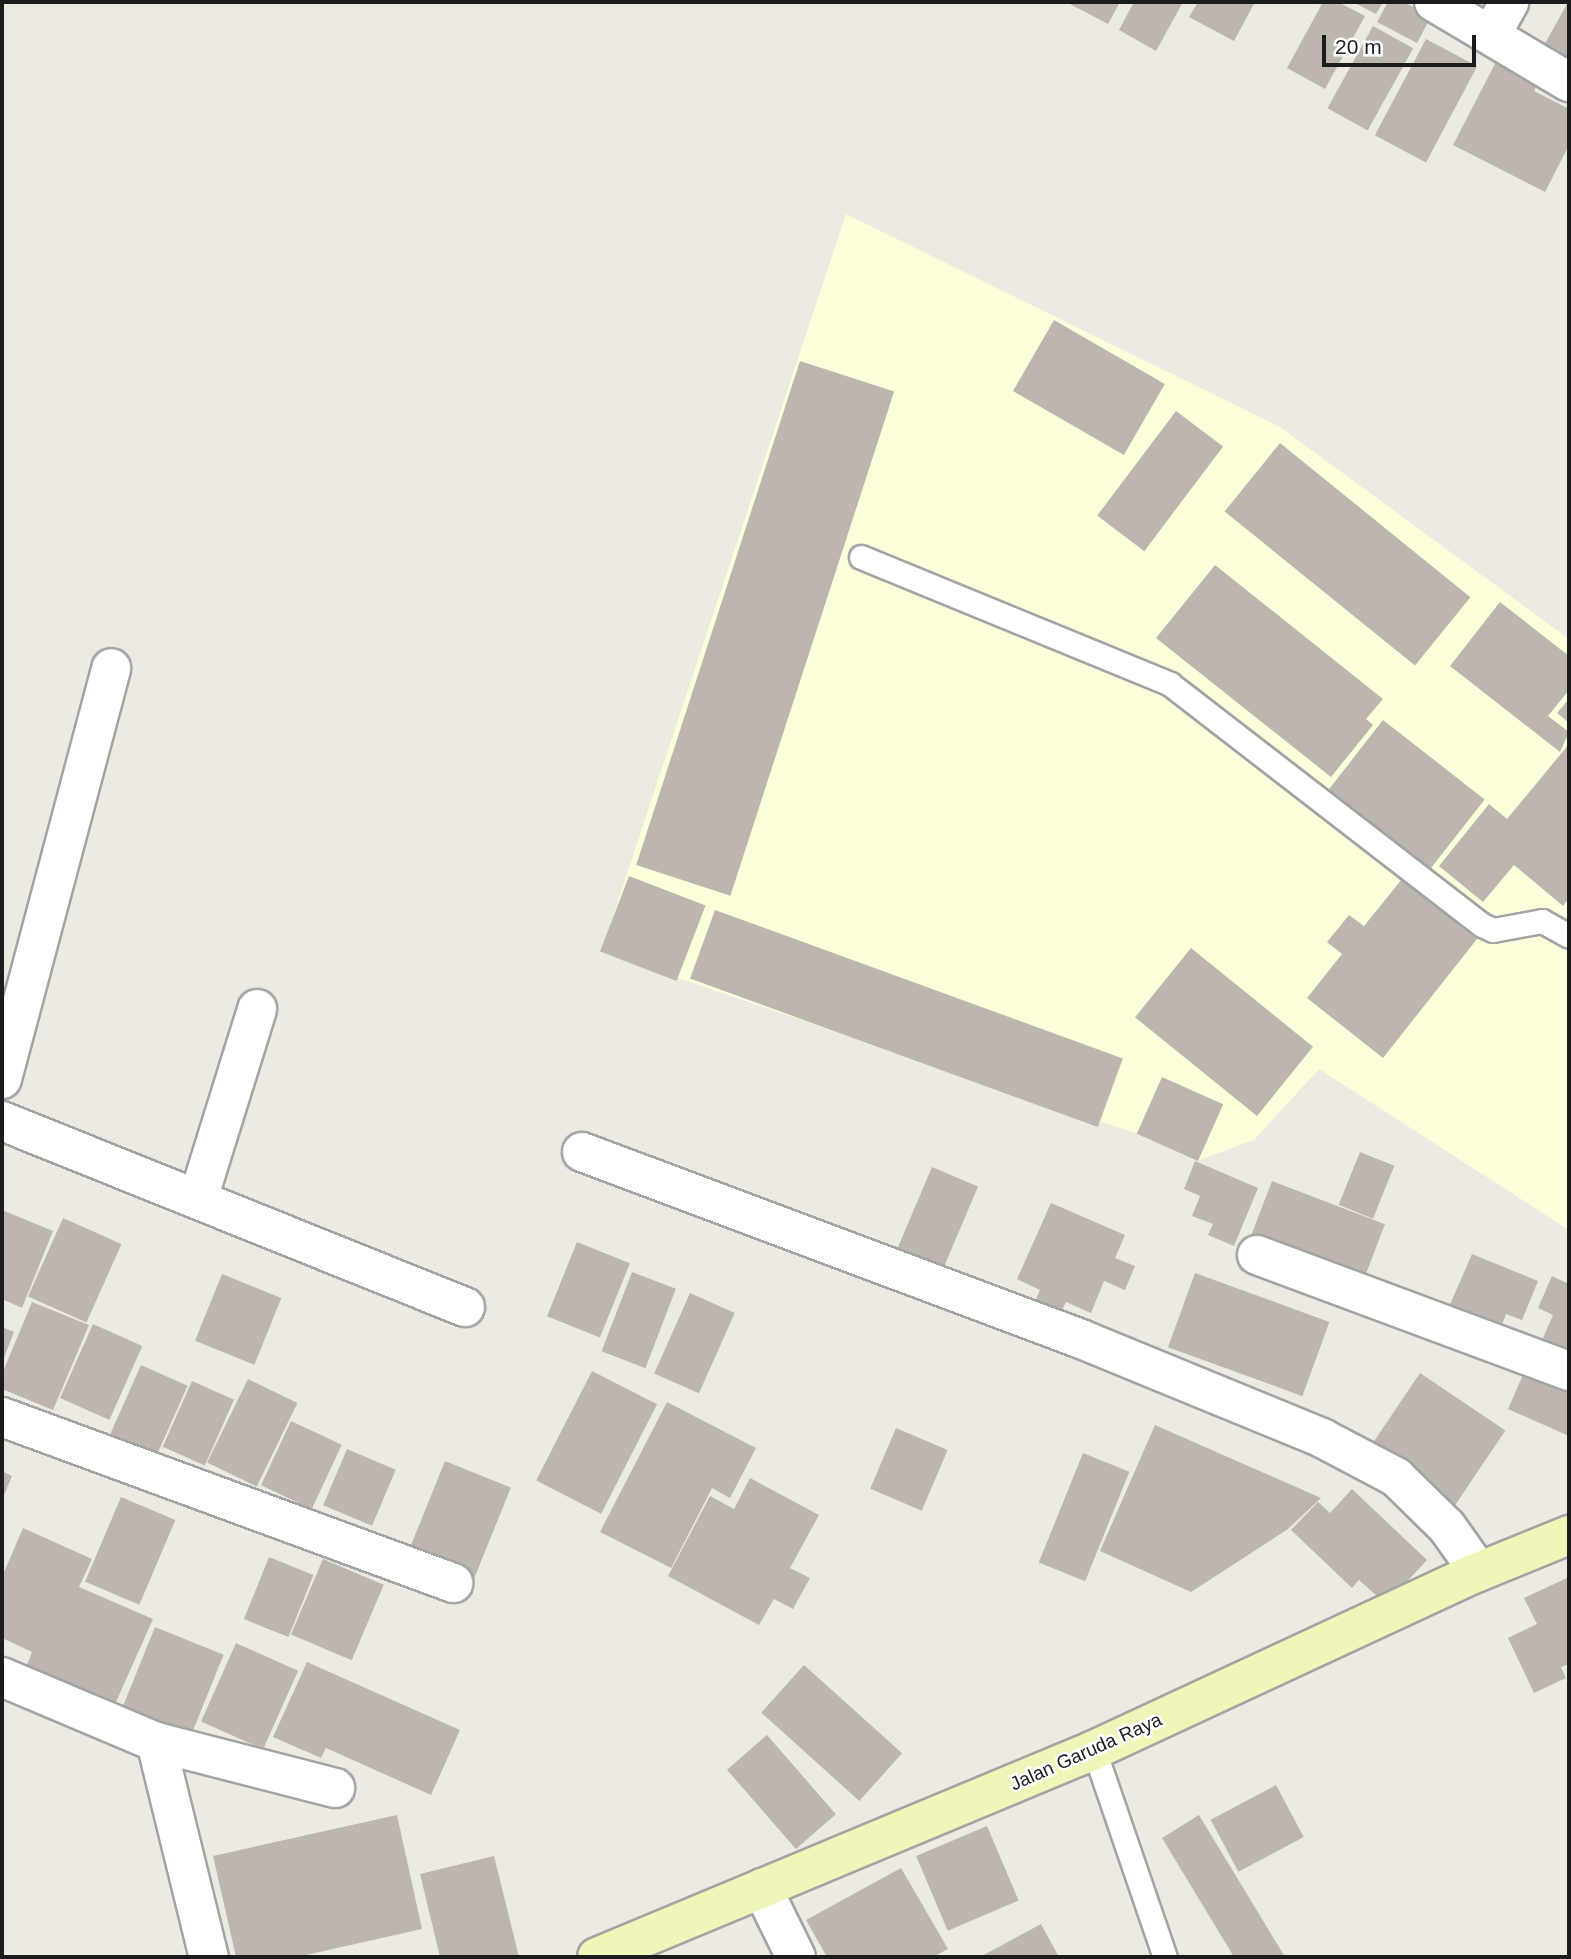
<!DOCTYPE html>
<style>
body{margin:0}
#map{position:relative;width:1571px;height:1959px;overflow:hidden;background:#edeae2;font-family:Arial,sans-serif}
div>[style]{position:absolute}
.education>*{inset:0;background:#fcfedb}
.building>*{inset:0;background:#bdb6af;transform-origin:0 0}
.roads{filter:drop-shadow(2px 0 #a3a3a3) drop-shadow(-2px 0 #a3a3a3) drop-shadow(0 2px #a3a3a3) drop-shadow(0 -2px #a3a3a3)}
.lane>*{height:23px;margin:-11.5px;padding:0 11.5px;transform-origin:11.5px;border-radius:11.5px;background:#fff}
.street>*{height:38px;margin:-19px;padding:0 19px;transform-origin:19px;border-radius:19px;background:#fff}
.secondary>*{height:38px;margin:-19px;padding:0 19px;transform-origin:19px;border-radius:19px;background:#f0f6b7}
span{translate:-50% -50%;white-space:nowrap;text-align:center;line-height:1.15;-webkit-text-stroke:5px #fff;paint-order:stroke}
.street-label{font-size:19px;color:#1c1c1c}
.frame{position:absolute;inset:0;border:4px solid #1c1c1c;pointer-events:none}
.scale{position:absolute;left:1322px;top:35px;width:154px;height:32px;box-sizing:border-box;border:4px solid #1c1c1c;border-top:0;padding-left:9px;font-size:21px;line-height:24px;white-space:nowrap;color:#1c1c1c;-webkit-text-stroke:5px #fff;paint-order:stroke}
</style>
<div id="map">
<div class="education">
<div style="clip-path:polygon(846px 214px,1280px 427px,1569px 639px,1569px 1230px,1319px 1069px,1254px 1140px,1199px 1160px,1138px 1134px,601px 952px)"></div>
</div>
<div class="building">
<div style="clip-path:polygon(1066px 2px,1120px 2px,1108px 24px)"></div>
<div style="clip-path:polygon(1134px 2px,1183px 2px,1156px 51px,1119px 30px)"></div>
<div style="clip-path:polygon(1198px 2px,1255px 2px,1234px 41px,1189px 17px)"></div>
<div style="clip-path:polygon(1323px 2px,1338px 2px,1365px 16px,1325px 89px,1287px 68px)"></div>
<div style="clip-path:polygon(1353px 2px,1383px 2px,1376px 14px)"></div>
<div style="clip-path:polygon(1388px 2px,1404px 2px,1431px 17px,1417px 43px,1377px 22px)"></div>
<div style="clip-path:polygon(1568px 2px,1569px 2px,1569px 65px,1542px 49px)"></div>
<div style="left:1373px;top:26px;width:46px;height:94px;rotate:29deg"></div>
<div style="left:1426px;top:39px;width:58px;height:109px;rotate:28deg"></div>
<div style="clip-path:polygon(1497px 60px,1539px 82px,1534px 91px,1569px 109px,1569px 145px,1545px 192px,1453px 145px)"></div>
<div style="left:1054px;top:320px;width:128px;height:82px;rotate:30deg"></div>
<div style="left:800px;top:361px;width:99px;height:530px;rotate:18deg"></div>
<div style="left:1176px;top:411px;width:59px;height:131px;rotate:37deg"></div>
<div style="left:1280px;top:443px;width:245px;height:88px;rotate:39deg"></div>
<div style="clip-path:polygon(1215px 565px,1383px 699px,1366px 719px,1373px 725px,1331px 777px,1156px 638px)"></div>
<div style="clip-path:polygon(1500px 602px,1569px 656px,1569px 690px,1548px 716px,1569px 732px,1560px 752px,1450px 666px)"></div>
<div style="clip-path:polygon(1569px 699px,1569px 723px,1557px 713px)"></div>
<div style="left:1383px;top:720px;width:129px;height:90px;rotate:38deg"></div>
<div style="clip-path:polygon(1569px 744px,1569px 898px,1563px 906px,1514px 865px,1483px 902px,1439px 866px,1489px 804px,1507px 819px)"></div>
<div style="left:629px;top:876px;width:82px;height:81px;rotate:21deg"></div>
<div style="clip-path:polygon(1402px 879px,1477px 939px,1383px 1058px,1307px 998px,1342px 954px,1327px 942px,1349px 915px,1364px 926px)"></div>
<div style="left:715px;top:910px;width:434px;height:73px;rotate:20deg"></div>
<div style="left:1191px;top:948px;width:157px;height:89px;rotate:39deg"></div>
<div style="left:1162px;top:1077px;width:67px;height:62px;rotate:24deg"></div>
<div style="left:1360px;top:1152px;width:37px;height:57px;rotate:22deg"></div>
<div style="clip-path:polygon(1195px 1161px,1258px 1188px,1234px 1246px,1208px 1235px,1213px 1224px,1192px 1216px,1200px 1196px,1184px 1189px)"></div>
<div style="left:932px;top:1167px;width:50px;height:108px;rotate:23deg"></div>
<div style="left:1272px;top:1181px;width:121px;height:65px;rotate:21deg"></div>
<div style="clip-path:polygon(1051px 1203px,1125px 1235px,1115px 1258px,1135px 1266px,1125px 1290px,1104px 1281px,1091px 1313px,1066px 1302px,1061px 1312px,1035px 1301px,1040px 1290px,1017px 1279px)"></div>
<div style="clip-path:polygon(2px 1210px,53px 1231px,22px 1308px,2px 1299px)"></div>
<div style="left:63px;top:1218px;width:64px;height:86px;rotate:24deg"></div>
<div style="left:577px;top:1242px;width:57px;height:80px;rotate:22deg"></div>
<div style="clip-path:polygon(1472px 1254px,1538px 1281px,1522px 1320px,1506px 1314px,1500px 1330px,1448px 1309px)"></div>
<div style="left:632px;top:1272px;width:47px;height:85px;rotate:21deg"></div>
<div style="left:1195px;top:1273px;width:143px;height:79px;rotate:20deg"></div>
<div style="left:222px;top:1274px;width:64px;height:72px;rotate:22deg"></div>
<div style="clip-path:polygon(1552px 1276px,1569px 1284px,1569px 1358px,1540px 1345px,1553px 1315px,1538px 1308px)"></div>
<div style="left:690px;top:1293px;width:49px;height:88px;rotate:24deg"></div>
<div style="clip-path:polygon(32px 1302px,89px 1325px,53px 1410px,2px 1389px,2px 1374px)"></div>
<div style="left:93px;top:1324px;width:54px;height:81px;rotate:24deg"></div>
<div style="clip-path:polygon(2px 1327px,14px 1332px,2px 1363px)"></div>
<div style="clip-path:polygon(1529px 1361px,1569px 1378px,1569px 1436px,1508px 1409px)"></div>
<div style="left:141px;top:1365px;width:51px;height:85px;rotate:24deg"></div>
<div style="left:592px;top:1371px;width:73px;height:123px;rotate:27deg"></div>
<div style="left:1420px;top:1373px;width:103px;height:97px;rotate:34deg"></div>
<div style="left:248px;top:1379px;width:55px;height:93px;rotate:26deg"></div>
<div style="left:192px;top:1381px;width:46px;height:72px;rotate:24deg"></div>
<div style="clip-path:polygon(667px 1402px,756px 1448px,730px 1498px,712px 1488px,671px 1568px,600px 1532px)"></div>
<div style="left:291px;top:1421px;width:56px;height:71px;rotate:25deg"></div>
<div style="clip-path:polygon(1155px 1425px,1321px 1498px,1288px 1529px,1191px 1592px,1100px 1551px)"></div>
<div style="left:896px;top:1428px;width:56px;height:66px;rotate:23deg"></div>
<div style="left:347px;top:1449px;width:53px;height:61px;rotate:23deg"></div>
<div style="left:1083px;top:1453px;width:50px;height:118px;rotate:22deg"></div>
<div style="left:445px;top:1461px;width:71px;height:99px;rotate:22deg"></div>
<div style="clip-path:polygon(2px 1471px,12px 1476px,2px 1500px)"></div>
<div style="clip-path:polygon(750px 1478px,819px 1515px,790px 1568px,810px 1578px,793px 1609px,774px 1599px,759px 1625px,668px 1576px,710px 1496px,734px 1509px)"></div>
<div style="clip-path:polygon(1352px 1489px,1427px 1560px,1386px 1604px,1359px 1580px,1352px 1588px,1291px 1530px,1318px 1502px,1330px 1513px)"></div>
<div style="left:121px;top:1497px;width:59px;height:92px;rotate:23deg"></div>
<div style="clip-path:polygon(23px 1528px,92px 1559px,79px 1587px,153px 1619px,112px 1711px,24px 1672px,32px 1652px,2px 1638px,2px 1577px)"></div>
<div style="left:269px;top:1557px;width:48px;height:67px;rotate:22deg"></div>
<div style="left:323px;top:1559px;width:66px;height:82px;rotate:23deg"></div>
<div style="clip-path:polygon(1569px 1577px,1569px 1664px,1561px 1667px,1566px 1678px,1534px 1693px,1508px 1638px,1537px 1624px,1524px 1598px)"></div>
<div style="left:155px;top:1627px;width:74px;height:91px;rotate:22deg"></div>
<div style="left:236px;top:1643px;width:68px;height:86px;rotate:24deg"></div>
<div style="clip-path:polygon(307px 1662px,460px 1730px,431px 1795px,326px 1748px,321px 1758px,273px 1737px)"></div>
<div style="left:804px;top:1665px;width:132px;height:64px;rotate:42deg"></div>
<div style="left:767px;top:1735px;width:105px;height:53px;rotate:49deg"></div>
<div style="left:1276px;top:1785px;width:59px;height:74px;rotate:62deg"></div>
<div style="clip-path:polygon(397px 1815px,422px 1929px,297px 1957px,236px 1957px,213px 1856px)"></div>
<div style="clip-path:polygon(1199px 1815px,1285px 1957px,1234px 1957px,1162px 1838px)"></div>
<div style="left:987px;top:1826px;width:81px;height:77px;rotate:67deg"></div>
<div style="clip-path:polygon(494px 1856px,519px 1957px,440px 1957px,420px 1874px)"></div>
<div style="clip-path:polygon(901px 1868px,948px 1949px,933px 1957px,827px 1957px,806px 1920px)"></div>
<div style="clip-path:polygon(1041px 1924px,1059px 1957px,980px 1957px)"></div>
</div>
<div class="roads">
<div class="lane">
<div style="left:861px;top:557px;width:334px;rotate:22.3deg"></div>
<div style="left:1170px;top:684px;width:394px;rotate:37.7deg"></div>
<div style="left:1482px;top:925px;width:12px;rotate:24deg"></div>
<div style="left:1493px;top:930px;width:50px;rotate:-10.4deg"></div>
<div style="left:1542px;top:921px;width:31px;rotate:29deg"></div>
<div style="left:1094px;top:1750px;width:219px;rotate:71.1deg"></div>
</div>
<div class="street">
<div style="left:1434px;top:2px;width:157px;rotate:30.7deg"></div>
<div style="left:1491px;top:35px;width:38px;rotate:-61deg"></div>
<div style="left:2px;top:1079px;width:425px;rotate:-75.1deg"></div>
<div style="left:2px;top:1121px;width:499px;rotate:21.9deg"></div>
<div style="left:582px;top:1152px;width:533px;rotate:20.54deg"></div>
<div style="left:1081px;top:1339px;width:261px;rotate:22.3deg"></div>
<div style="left:1322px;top:1438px;width:84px;rotate:27.8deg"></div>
<div style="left:1396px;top:1477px;width:71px;rotate:44.4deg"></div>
<div style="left:1447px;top:1527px;width:55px;rotate:54.6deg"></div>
<div style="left:198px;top:1199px;width:199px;rotate:-72.7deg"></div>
<div style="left:1257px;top:1255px;width:333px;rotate:20.4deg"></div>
<div style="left:2px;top:1417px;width:481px;rotate:20.2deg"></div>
<div style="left:2px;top:1677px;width:167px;rotate:22.9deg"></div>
<div style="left:156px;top:1742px;width:221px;rotate:76.2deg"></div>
<div style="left:156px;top:1742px;width:185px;rotate:14.4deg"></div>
<div style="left:762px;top:1888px;width:77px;rotate:63.8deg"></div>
</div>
<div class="secondary">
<div style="left:597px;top:1957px;width:538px;rotate:-22.61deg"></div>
<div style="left:1094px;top:1750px;width:416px;rotate:-24.9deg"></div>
<div style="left:1471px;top:1575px;width:106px;rotate:-22.2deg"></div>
</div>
</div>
<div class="street-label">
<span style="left:1086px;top:1752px;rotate:-24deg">Jalan Garuda Raya</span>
</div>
<div class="frame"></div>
<div class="scale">20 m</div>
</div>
